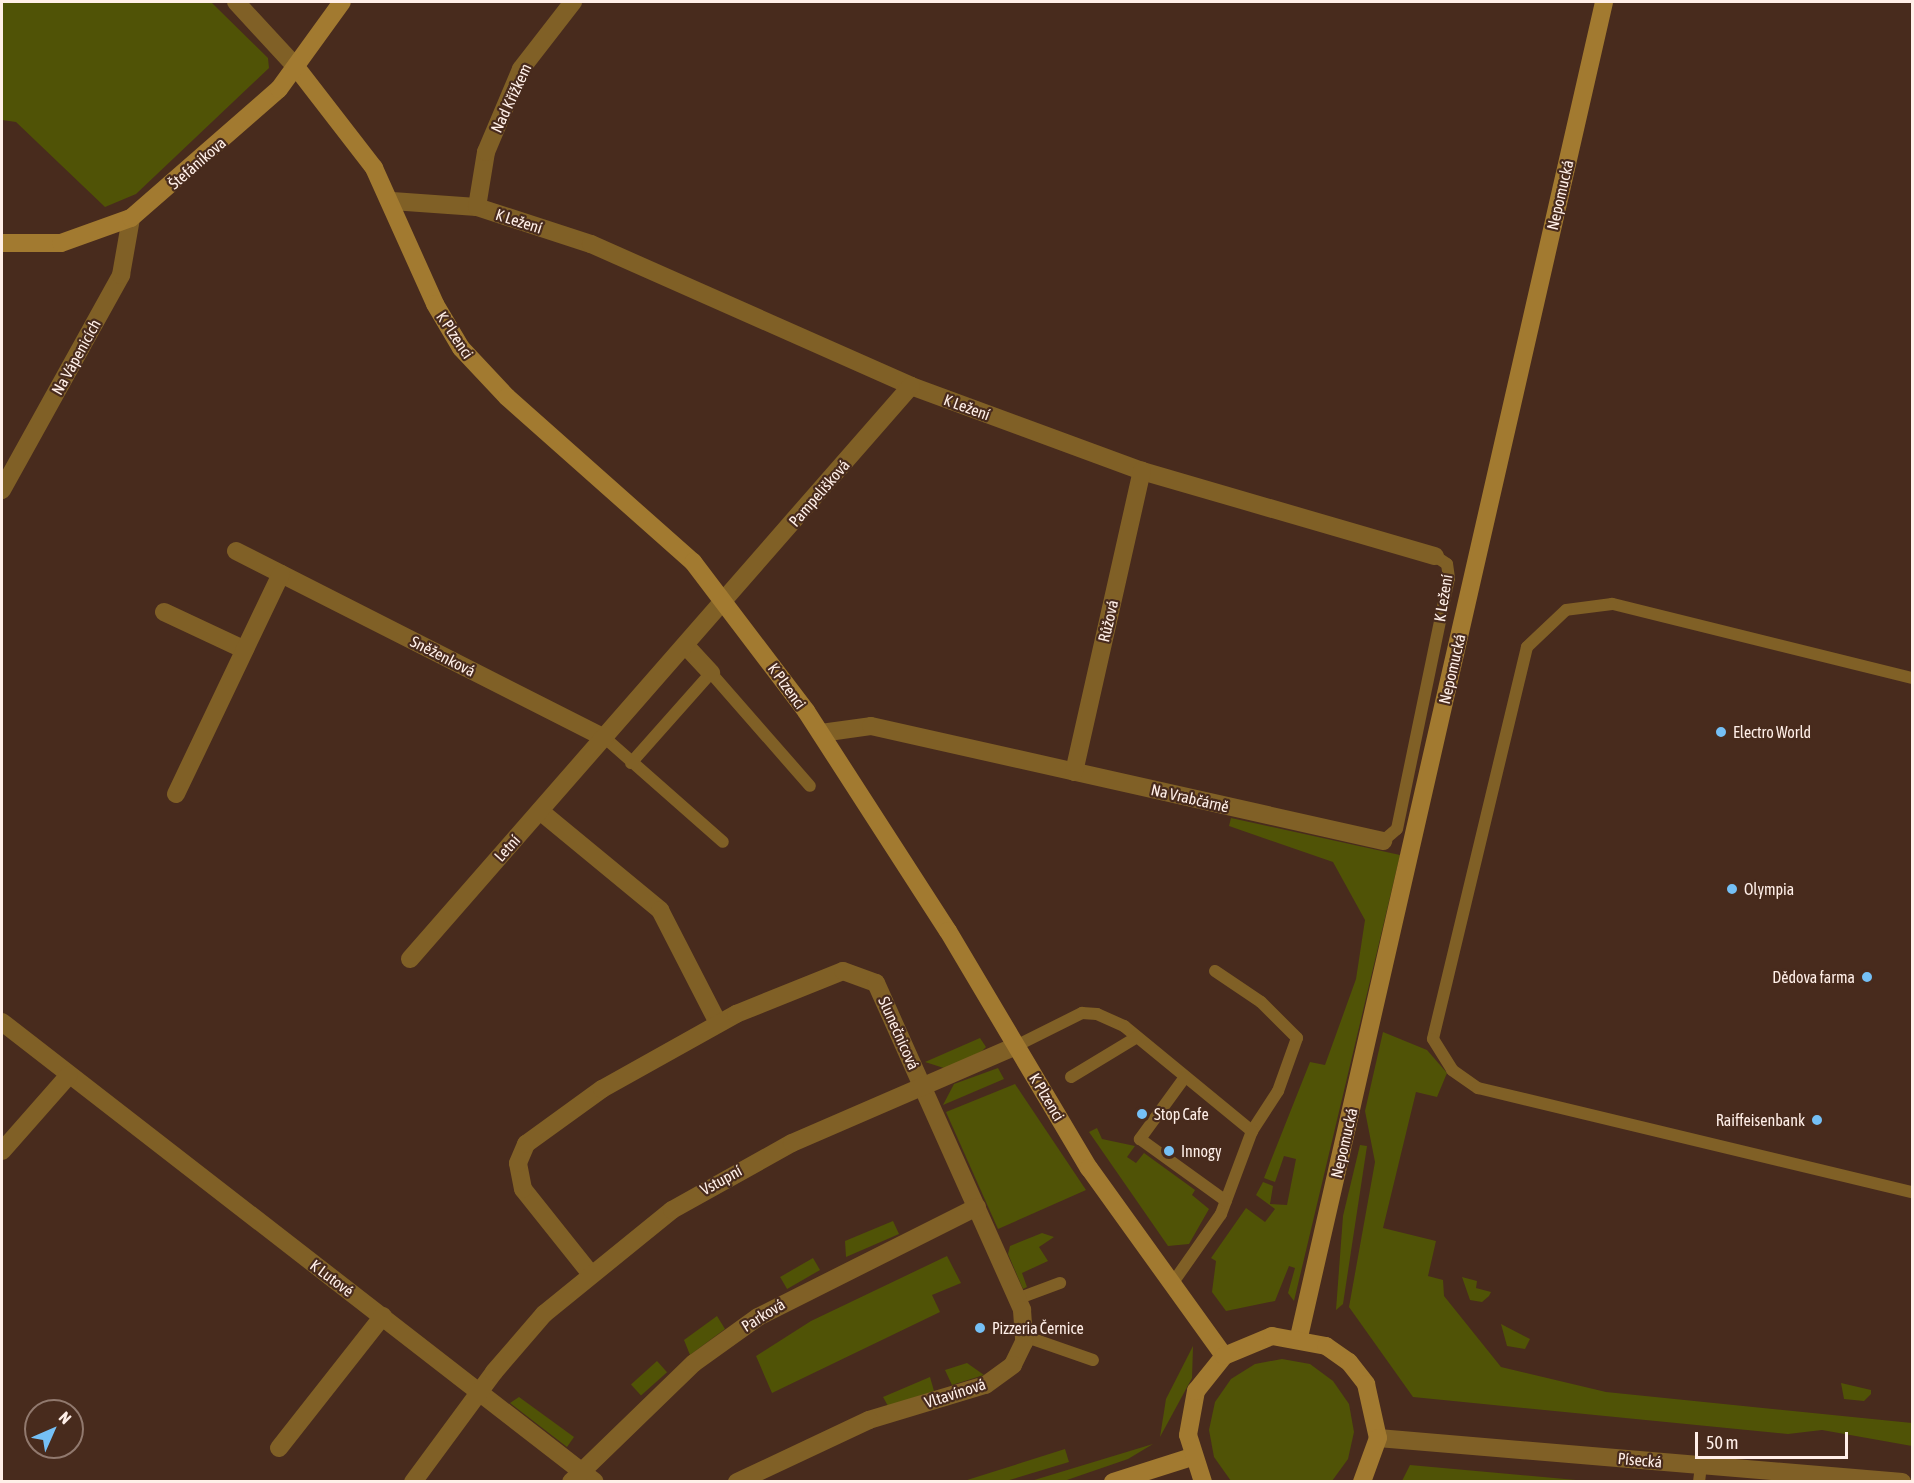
<!DOCTYPE html>
<meta charset="utf-8">
<style>
body{margin:0}
#map{position:relative;width:1914px;height:1483px;overflow:hidden;background:#482b1d;font-family:"Asap Condensed",sans-serif}
div>[style]{position:absolute}
.green>*{inset:0;background:#505306;transform-origin:0 0}
.lane>*{height:12px;margin:-6px;padding:0 6px;transform-origin:6px;border-radius:6px;background:#806026}
.street>*{height:18px;margin:-9px;padding:0 9px;transform-origin:9px;border-radius:9px;background:#806026}
.secondary>*{height:18px;margin:-9px;padding:0 9px;transform-origin:9px;border-radius:9px;background:#a27a30}
.dots>*{width:16px;height:16px;translate:-50% -50%;box-sizing:border-box;border:3px solid #482b1d;border-radius:50%}
span{translate:-50% -50%;white-space:nowrap;text-align:center;line-height:1.15;-webkit-text-stroke:4.5px #482b1d;paint-order:stroke}
.street-label{font-size:16px;color:#ffefe8}
.poi-label{font-size:16px;color:#ffefe8}
.left{translate:0 -50%;text-align:left}
.right{translate:-100% -50%;text-align:right}
.frame{position:absolute;inset:0;border:3px solid #ffefe8;pointer-events:none}
.north{position:absolute;left:24px;top:1399px;width:60px;height:60px;box-sizing:border-box;background:#482b1d;border:2px solid #91796e;border-radius:50%;rotate:45deg;font-size:16px;font-weight:700;line-height:24px;text-align:center;color:#ffefe8}
.north::after{content:'';display:block;margin:auto;width:21px;height:27px;background:#75c0f6;clip-path:polygon(50% 0,100% 100%,50% 72%,0 100%)}
.scale{position:absolute;left:1695px;top:1432px;width:153px;height:27px;box-sizing:border-box;border:3px solid #ffefe8;border-top:0;padding-left:8px;font-size:18px;line-height:21px;white-space:nowrap;color:#ffefe8;-webkit-text-stroke:4px #482b1d;paint-order:stroke}
</style>
<div id="map">
<div class="green">
<div style="clip-path:polygon(2px 2px,211px 2px,268px 58px,269px 68px,136px 194px,105px 207px,16px 122px,2px 120px)"></div>
<div style="clip-path:polygon(1231px 818px,1400px 855px,1294px 1301px,1288px 1293px,1295px 1268px,1289px 1266px,1275px 1301px,1226px 1311px,1212px 1292px,1216px 1261px,1211px 1258px,1246px 1208px,1265px 1222px,1275px 1209px,1256px 1195px,1263px 1182px,1273px 1186px,1270px 1204px,1287px 1205px,1296px 1159px,1284px 1156px,1275px 1182px,1264px 1178px,1310px 1062px,1325px 1065px,1356px 979px,1365px 920px,1333px 862px,1229px 826px)"></div>
<div style="clip-path:polygon(1383px 1032px,1427px 1050px,1447px 1073px,1437px 1097px,1416px 1092px,1383px 1228px,1436px 1241px,1428px 1276px,1443px 1280px,1444px 1296px,1501px 1367px,1606px 1392px,1912px 1423px,1912px 1446px,1822px 1430px,1788px 1434px,1413px 1397px,1349px 1307px,1375px 1162px,1365px 1111px)"></div>
<div style="clip-path:polygon(980px 1038px,986px 1047px,982px 1051px,947px 1069px,925px 1062px)"></div>
<div style="clip-path:polygon(998px 1068px,1004px 1079px,943px 1105px,954px 1084px)"></div>
<div style="clip-path:polygon(1015px 1084px,1086px 1190px,998px 1229px,946px 1112px)"></div>
<div style="clip-path:polygon(1097px 1128px,1102px 1139px,1135px 1146px,1127px 1157px,1136px 1163px,1144px 1153px,1195px 1190px,1192px 1195px,1209px 1209px,1189px 1244px,1168px 1246px,1089px 1132px)"></div>
<div style="clip-path:polygon(1360px 1145px,1367px 1146px,1343px 1304px,1336px 1310px,1343px 1216px)"></div>
<div style="clip-path:polygon(893px 1221px,899px 1234px,846px 1257px,845px 1241px)"></div>
<div style="clip-path:polygon(1042px 1233px,1054px 1237px,1039px 1247px,1048px 1261px,1022px 1273px,1027px 1287px,1023px 1289px,1008px 1254px,1010px 1246px)"></div>
<div style="clip-path:polygon(947px 1256px,961px 1283px,932px 1295px,940px 1312px,772px 1393px,756px 1356px,811px 1321px)"></div>
<div style="left:813px;top:1258px;width:14px;height:38px;rotate:60deg"></div>
<div style="clip-path:polygon(1462px 1277px,1477px 1281px,1476px 1288px,1491px 1292px,1489px 1296px,1482px 1302px,1470px 1300px)"></div>
<div style="clip-path:polygon(717px 1316px,725px 1329px,690px 1355px,684px 1340px)"></div>
<div style="clip-path:polygon(1501px 1324px,1530px 1339px,1525px 1349px,1507px 1346px)"></div>
<div style="clip-path:polygon(1193px 1346px,1192px 1378px,1160px 1437px,1166px 1399px)"></div>
<div style="clip-path:polygon(1282px 1359px,1310px 1364px,1333px 1381px,1349px 1404px,1354px 1432px,1348px 1459px,1332px 1481px,1231px 1481px,1214px 1457px,1209px 1430px,1215px 1402px,1231px 1379px,1255px 1364px)"></div>
<div style="left:657px;top:1361px;width:15px;height:35px;rotate:48deg"></div>
<div style="clip-path:polygon(967px 1363px,984px 1375px,952px 1385px,945px 1370px)"></div>
<div style="clip-path:polygon(930px 1377px,934px 1391px,888px 1406px,883px 1397px)"></div>
<div style="clip-path:polygon(1841px 1383px,1871px 1390px,1871px 1394px,1864px 1401px,1844px 1399px)"></div>
<div style="clip-path:polygon(519px 1397px,574px 1437px,567px 1447px,510px 1403px)"></div>
<div style="clip-path:polygon(1153px 1444px,1128px 1459px,1064px 1481px,1031px 1481px)"></div>
<div style="clip-path:polygon(1065px 1449px,1069px 1462px,1006px 1481px,964px 1481px)"></div>
<div style="clip-path:polygon(1410px 1465px,1587px 1481px,1402px 1481px)"></div>
</div>
<div class="lane">
<div style="left:1912px;top:678px;width:309px;rotate:-166.1deg"></div>
<div style="left:1612px;top:604px;width:46px;rotate:172.6deg"></div>
<div style="left:1566px;top:610px;width:54px;rotate:136.5deg"></div>
<div style="left:1527px;top:647px;width:403px;rotate:103.5deg"></div>
<div style="left:1433px;top:1039px;width:36px;rotate:58deg"></div>
<div style="left:1452px;top:1070px;width:32px;rotate:35deg"></div>
<div style="left:1478px;top:1088px;width:446px;rotate:13.5deg"></div>
<div style="left:605px;top:738px;width:157px;rotate:41.4deg"></div>
<div style="left:631px;top:763px;width:120px;rotate:-48.4deg"></div>
<div style="left:711px;top:673px;width:150px;rotate:48.8deg"></div>
<div style="left:1383px;top:841px;width:18px;rotate:-41deg"></div>
<div style="left:1397px;top:829px;width:256px;rotate:-78.3deg"></div>
<div style="left:1449px;top:578px;width:14px;rotate:-98deg"></div>
<div style="left:1447px;top:564px;width:14px;rotate:-146deg"></div>
<div style="left:1215px;top:971px;width:55px;rotate:34deg"></div>
<div style="left:1261px;top:1002px;width:51px;rotate:45deg"></div>
<div style="left:1297px;top:1038px;width:56px;rotate:109.7deg"></div>
<div style="left:1278px;top:1091px;width:48px;rotate:123deg"></div>
<div style="left:1016px;top:1046px;width:74px;rotate:-26.6deg"></div>
<div style="left:1082px;top:1013px;width:15px;rotate:4deg"></div>
<div style="left:1097px;top:1014px;width:30px;rotate:24deg"></div>
<div style="left:1124px;top:1026px;width:166px;rotate:39.4deg"></div>
<div style="left:1252px;top:1131px;width:89px;rotate:110.5deg"></div>
<div style="left:1221px;top:1214px;width:85px;rotate:125deg"></div>
<div style="left:1071px;top:1077px;width:77px;rotate:-31.2deg"></div>
<div style="left:1185px;top:1077px;width:77px;rotate:126deg"></div>
<div style="left:1140px;top:1139px;width:106px;rotate:35.8deg"></div>
<div style="left:1017px;top:1299px;width:46px;rotate:-20.4deg"></div>
<div style="left:1024px;top:1336px;width:73px;rotate:19.2deg"></div>
<div style="left:1699px;top:1482px;width:17px;rotate:-83deg"></div>
</div>
<div class="street">
<div style="left:236px;top:2px;width:88px;rotate:47.3deg"></div>
<div style="left:392px;top:201px;width:85px;rotate:4deg"></div>
<div style="left:477px;top:207px;width:120px;rotate:18deg"></div>
<div style="left:591px;top:244px;width:350px;rotate:23.9deg"></div>
<div style="left:911px;top:386px;width:246px;rotate:20.2deg"></div>
<div style="left:1142px;top:471px;width:305px;rotate:16.2deg"></div>
<div style="left:477px;top:207px;width:56px;rotate:-80.7deg"></div>
<div style="left:486px;top:152px;width:90px;rotate:-67.1deg"></div>
<div style="left:521px;top:69px;width:85px;rotate:-52.2deg"></div>
<div style="left:2px;top:490px;width:246px;rotate:-61deg"></div>
<div style="left:121px;top:275px;width:58px;rotate:-80deg"></div>
<div style="left:236px;top:551px;width:414px;rotate:26.9deg"></div>
<div style="left:164px;top:612px;width:89px;rotate:25.1deg"></div>
<div style="left:686px;top:646px;width:37px;rotate:47deg"></div>
<div style="left:821px;top:733px;width:50px;rotate:-8deg"></div>
<div style="left:871px;top:726px;width:525px;rotate:12.66deg"></div>
<div style="left:1074px;top:772px;width:309px;rotate:-77.3deg"></div>
<div style="left:176px;top:794px;width:244px;rotate:-64.5deg"></div>
<div style="left:540px;top:811px;width:156px;rotate:39.5deg"></div>
<div style="left:660px;top:910px;width:127px;rotate:62.8deg"></div>
<div style="left:410px;top:959px;width:761px;rotate:-48.84deg"></div>
<div style="left:2px;top:1022px;width:750px;rotate:37.8deg"></div>
<div style="left:2px;top:1151px;width:101px;rotate:-48.6deg"></div>
<div style="left:590px;top:1273px;width:107px;rotate:-128.6deg"></div>
<div style="left:523px;top:1189px;width:26px;rotate:-101deg"></div>
<div style="left:518px;top:1163px;width:21px;rotate:-67deg"></div>
<div style="left:526px;top:1144px;width:94px;rotate:-35.9deg"></div>
<div style="left:602px;top:1089px;width:154px;rotate:-29.2deg"></div>
<div style="left:736px;top:1014px;width:115px;rotate:-21.9deg"></div>
<div style="left:843px;top:971px;width:35px;rotate:20deg"></div>
<div style="left:876px;top:983px;width:358px;rotate:65.9deg"></div>
<div style="left:1022px;top:1310px;width:32px;rotate:86deg"></div>
<div style="left:1024px;top:1342px;width:25px;rotate:116deg"></div>
<div style="left:1013px;top:1365px;width:34px;rotate:144deg"></div>
<div style="left:985px;top:1385px;width:121px;rotate:163.2deg"></div>
<div style="left:869px;top:1420px;width:146px;rotate:154.8deg"></div>
<div style="left:1378px;top:1438px;width:526px;rotate:4.8deg"></div>
<div style="left:279px;top:1448px;width:168px;rotate:-51.8deg"></div>
<div style="left:413px;top:1482px;width:137px;rotate:-53.6deg"></div>
<div style="left:494px;top:1372px;width:77px;rotate:-49.2deg"></div>
<div style="left:544px;top:1314px;width:165px;rotate:-39.1deg"></div>
<div style="left:672px;top:1210px;width:137px;rotate:-29.2deg"></div>
<div style="left:792px;top:1143px;width:244px;rotate:-23.4deg"></div>
<div style="left:571px;top:1482px;width:171px;rotate:-44.1deg"></div>
<div style="left:694px;top:1363px;width:79px;rotate:-35.7deg"></div>
<div style="left:758px;top:1317px;width:245px;rotate:-26.7deg"></div>
</div>
<div class="secondary">
<div style="left:296px;top:67px;width:128px;rotate:52.3deg"></div>
<div style="left:374px;top:168px;width:149px;rotate:65.8deg"></div>
<div style="left:435px;top:304px;width:51px;rotate:59.4deg"></div>
<div style="left:461px;top:348px;width:67px;rotate:46.8deg"></div>
<div style="left:507px;top:397px;width:249px;rotate:41.6deg"></div>
<div style="left:693px;top:562px;width:187px;rotate:52.8deg"></div>
<div style="left:806px;top:711px;width:262px;rotate:57.2deg"></div>
<div style="left:948px;top:931px;width:276px;rotate:59.3deg"></div>
<div style="left:1089px;top:1168px;width:231px;rotate:54.3deg"></div>
<div style="left:2px;top:243px;width:59px"></div>
<div style="left:61px;top:243px;width:74px;rotate:-19.7deg"></div>
<div style="left:131px;top:218px;width:196px;rotate:-41.1deg"></div>
<div style="left:279px;top:89px;width:107px;rotate:-54.1deg"></div>
<div style="left:1299px;top:1337px;width:1369px;rotate:-77.13deg"></div>
<div style="left:1113px;top:1482px;width:83px;rotate:-17.6deg"></div>
<div style="left:1203px;top:1482px;width:49px;rotate:-107.7deg"></div>
<div style="left:1188px;top:1435px;width:45px;rotate:-79.7deg"></div>
<div style="left:1196px;top:1391px;width:45px;rotate:-51.3deg"></div>
<div style="left:1224px;top:1356px;width:52px;rotate:-22.6deg"></div>
<div style="left:1272px;top:1336px;width:55px;rotate:10.5deg"></div>
<div style="left:1326px;top:1346px;width:28px;rotate:35deg"></div>
<div style="left:1349px;top:1362px;width:28px;rotate:52deg"></div>
<div style="left:1366px;top:1384px;width:55px;rotate:77.5deg"></div>
<div style="left:1378px;top:1438px;width:47px;rotate:110deg"></div>
</div>
<div class="dots">
<div style="left:1721px;top:732px;background:#75c0f6"></div>
<div style="left:1732px;top:889px;background:#75c0f6"></div>
<div style="left:1867px;top:977px;background:#75c0f6"></div>
<div style="left:1142px;top:1114px;background:#75c0f6"></div>
<div style="left:1817px;top:1120px;background:#75c0f6"></div>
<div style="left:1169px;top:1151px;background:#75c0f6"></div>
<div style="left:980px;top:1328px;background:#75c0f6"></div>
</div>
<div class="street-label">
<span style="left:511px;top:98px;rotate:-65deg">Nad Křížkem</span>
<span style="left:197px;top:163px;rotate:-41deg">Štefánikova</span>
<span style="left:1560px;top:195px;rotate:-77deg">Nepomucká</span>
<span style="left:519px;top:221px;rotate:18deg">K Ležení</span>
<span style="left:455px;top:335px;rotate:56deg">K Plzenci</span>
<span style="left:76px;top:357px;rotate:-61deg">Na Vápenicích</span>
<span style="left:967px;top:407px;rotate:20deg">K Ležení</span>
<span style="left:819px;top:493px;rotate:-49deg">Pampelišková</span>
<span style="left:1443px;top:598px;rotate:-81deg">K Ležení</span>
<span style="left:1108px;top:621px;rotate:-77deg">Růžová</span>
<span style="left:443px;top:656px;rotate:27deg">Sněženková</span>
<span style="left:1452px;top:669px;rotate:-77deg">Nepomucká</span>
<span style="left:787px;top:686px;rotate:54deg">K Plzenci</span>
<span style="left:1190px;top:798px;rotate:13deg">Na Vrabčárně</span>
<span style="left:507px;top:848px;rotate:-48deg">Letní</span>
<span style="left:899px;top:1033px;rotate:66deg">Slunečnicová</span>
<span style="left:1047px;top:1097px;rotate:59deg">K Plzenci</span>
<span style="left:1344px;top:1143px;rotate:-77deg">Nepomucká</span>
<span style="left:721px;top:1180px;rotate:-29deg">Vstupní</span>
<span style="left:332px;top:1278px;rotate:37deg">K Lutové</span>
<span style="left:763px;top:1315px;rotate:-32deg">Parková</span>
<span style="left:955px;top:1393px;rotate:-18deg">Vltavínová</span>
<span style="left:1640px;top:1460px;rotate:5deg">Písecká</span>
</div>
<div class="poi-label">
<span class="left" style="left:1733px;top:732px">Electro World</span>
<span class="left" style="left:1744px;top:889px">Olympia</span>
<span class="right" style="left:1855px;top:977px">Dědova farma</span>
<span class="left" style="left:1154px;top:1114px">Stop Cafe</span>
<span class="right" style="left:1805px;top:1120px">Raiffeisenbank</span>
<span class="left" style="left:1181px;top:1151px">Innogy</span>
<span class="left" style="left:992px;top:1328px">Pizzeria Černice</span>
</div>
<div class="frame"></div>
<div class="north">N</div>
<div class="scale">50 m</div>
</div>
